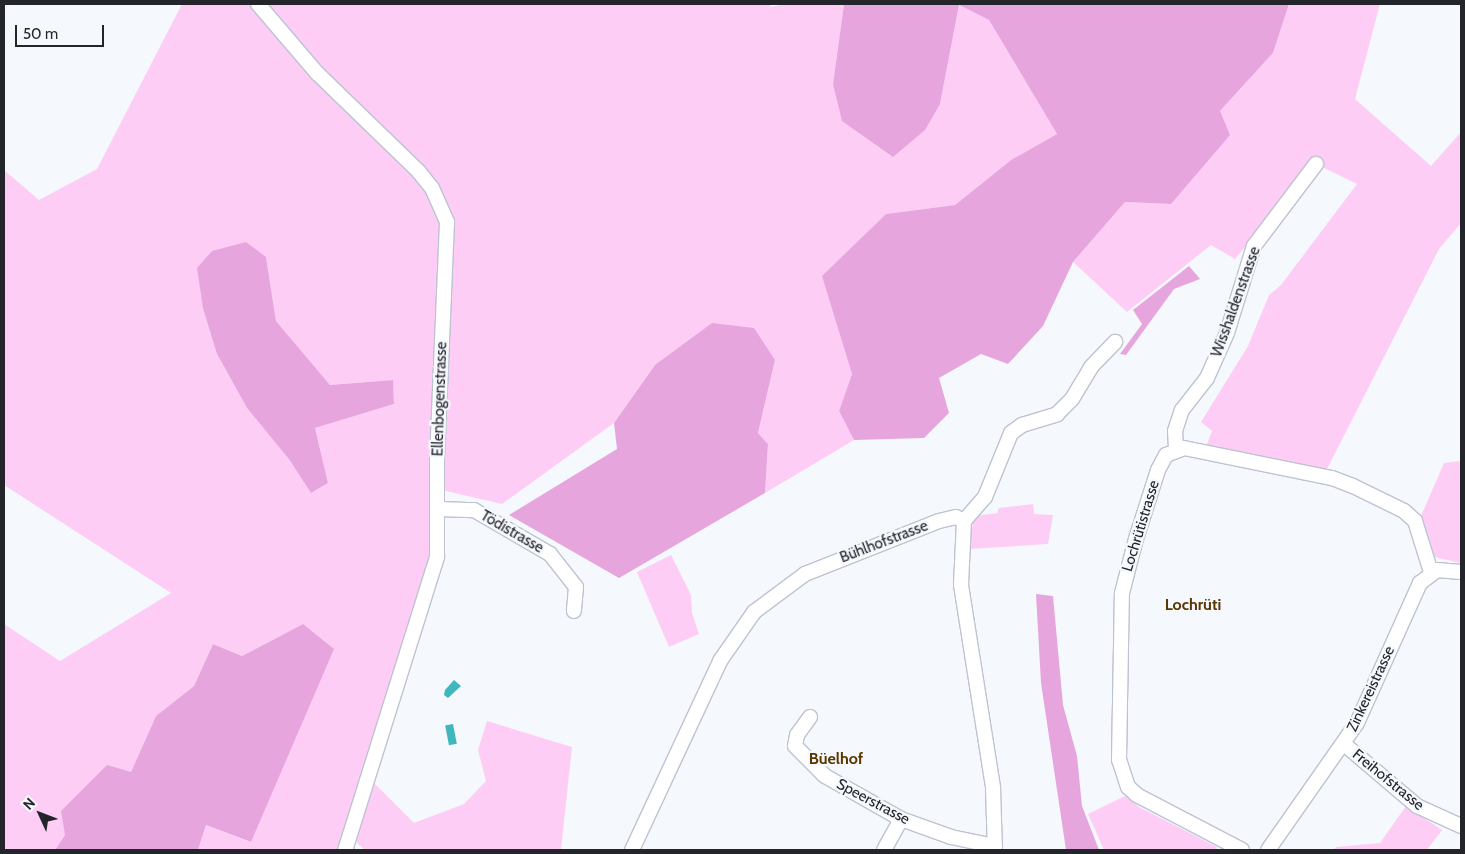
<!DOCTYPE html>
<meta charset="utf-8">
<style>
body{margin:0}
#map{position:relative;width:1465px;height:854px;overflow:hidden;background:#f5f8fd;font-family:Cabin,sans-serif}
div>[style]{position:absolute}
.green>*{inset:0;background:#fecdf6}
.forest>*{inset:0;background:#e6a6dd}
.water>*{inset:0;background:#40b7bc;transform-origin:0 0}
.roads{filter:drop-shadow(1px 0 #bdc3d1) drop-shadow(-1px 0 #bdc3d1) drop-shadow(0 1px #bdc3d1) drop-shadow(0 -1px #bdc3d1)}
.minor>*{height:14px;margin:-7px;padding:0 7px;transform-origin:7px;border-radius:7px;background:#fff}
span{translate:-50% -50%;white-space:nowrap;text-align:center;line-height:1.15;-webkit-text-stroke:4.5px #f5f8fd;paint-order:stroke}
.street-label{font-size:15px;color:#23252a}
.neighbourhood-label{font-size:16px;color:#5a3700;font-weight:700}
.frame{position:absolute;inset:0;border:5px solid #23252a;pointer-events:none}
.north{position:absolute;left:15px;top:789px;width:50px;height:50px;-webkit-text-stroke:4px #f5f8fd;paint-order:stroke;rotate:313deg;font-size:14px;font-weight:700;line-height:20px;text-align:center;color:#23252a}
.north::after{content:'';display:block;margin:auto;width:18px;height:22px;background:#23252a;clip-path:polygon(50% 0,100% 100%,50% 72%,0 100%)}
.scale{position:absolute;left:15px;top:25px;width:89px;height:22px;box-sizing:border-box;border:2px solid #23252a;border-top:0;padding-left:6px;font-size:15px;line-height:18px;white-space:nowrap;color:#23252a;-webkit-text-stroke:4px #f5f8fd;paint-order:stroke}
</style>
<div id="map">
<div class="green">
<div style="clip-path:polygon(evenodd,182px 4px,770px 4px,771px 7px,784px 4px,844px 4px,833px 84px,940px 104px,959px 5px,989px 20px,1057px 134px,1011px 160px,955px 205px,886px 214px,823px 276px,852px 374px,839px 411px,854px 440px,765px 493px,768px 444px,758px 433px,775px 360px,655px 365px,614px 423px,502px 504px,433px 488px,434px 516px,428px 574px,338px 850px,198px 850px,206px 825px,250px 842px,303px 624px,242px 656px,213px 644px,194px 686px,156px 716px,131px 772px,65px 835px,55px 850px,4px 850px,4px 624px,60px 661px,171px 593px,4px 485px,4px 170px,39px 200px,97px 169px,182px 4px,266px 257px,276px 321px,330px 385px,393px 380px,394px 404px,315px 428px,328px 483px,311px 493px,290px 459px,247px 408px,217px 354px,266px 257px)"></div>
<div style="clip-path:polygon(1289px 4px,1380px 4px,1355px 99px,1431px 166px,1461px 132px,1461px 223px,1439px 249px,1326px 471px,1206px 447px,1212px 431px,1201px 422px,1248px 346px,1269px 295px,1281px 285px,1357px 184px,1316px 164px,1235px 259px,1211px 245px,1127px 312px,1073px 262px,1125px 202px,1171px 204px,1220px 111px,1273px 53px)"></div>
<div style="clip-path:polygon(1461px 461px,1461px 563px,1434px 557px,1421px 516px,1444px 463px)"></div>
<div style="clip-path:polygon(1033px 504px,1034px 514px,1053px 515px,1048px 544px,970px 549px,969px 546px,974px 516px,997px 513px,999px 508px)"></div>
<div style="clip-path:polygon(671px 555px,691px 595px,692px 613px,699px 634px,669px 647px,637px 572px)"></div>
<div style="clip-path:polygon(487px 721px,572px 747px,561px 850px,365px 850px,357px 843px,357px 832px,374px 783px,414px 823px,464px 804px,486px 781px,478px 750px)"></div>
<div style="clip-path:polygon(1127px 795px,1139px 807px,1217px 847px,1216px 850px,1104px 850px,1088px 814px)"></div>
<div style="clip-path:polygon(1406px 806px,1442px 830px,1427px 850px,1334px 850px,1336px 847px,1380px 843px)"></div>
</div>
<div class="forest">
<div style="clip-path:polygon(844px 4px,1289px 4px,1273px 53px,1220px 111px,1230px 135px,1171px 204px,1125px 202px,1073px 262px,1043px 326px,1008px 364px,981px 354px,939px 378px,949px 413px,924px 438px,854px 440px,839px 411px,852px 374px,822px 276px,886px 214px,955px 205px,1011px 160px,1057px 134px,989px 20px,959px 5px,940px 104px,925px 130px,893px 157px,842px 121px,833px 84px)"></div>
<div style="clip-path:polygon(246px 242px,266px 257px,276px 321px,330px 385px,393px 380px,394px 404px,315px 428px,328px 483px,311px 493px,289px 459px,247px 408px,217px 354px,203px 308px,197px 268px,212px 251px)"></div>
<div style="clip-path:polygon(1189px 266px,1200px 279px,1174px 289px,1126px 355px,1120px 354px,1142px 324px,1133px 310px)"></div>
<div style="clip-path:polygon(712px 323px,754px 328px,775px 360px,758px 433px,768px 444px,765px 493px,619px 578px,509px 515px,617px 449px,614px 423px,655px 365px)"></div>
<div style="clip-path:polygon(1036px 594px,1053px 596px,1063px 705px,1077px 756px,1082px 806px,1099px 850px,1066px 850px,1041px 683px)"></div>
<div style="clip-path:polygon(303px 624px,334px 649px,251px 842px,206px 825px,198px 850px,55px 850px,65px 835px,61px 811px,107px 765px,131px 772px,156px 716px,194px 686px,213px 644px,242px 656px)"></div>
</div>
<div class="water">
<div style="clip-path:polygon(454px 680px,461px 686px,448px 698px,444px 695px,445px 690px)"></div>
<div style="left:453px;top:724px;width:20px;height:8px;rotate:79deg"></div>
</div>
<div class="roads">
<div class="minor">
<div style="left:258px;top:4px;width:91px;rotate:49.5deg"></div>
<div style="left:317px;top:73px;width:142px;rotate:44.1deg"></div>
<div style="left:419px;top:172px;width:21px;rotate:51deg"></div>
<div style="left:432px;top:188px;width:37px;rotate:66deg"></div>
<div style="left:447px;top:222px;width:235px;rotate:92.4deg"></div>
<div style="left:437px;top:457px;width:100px;rotate:90deg"></div>
<div style="left:437px;top:557px;width:307px;rotate:107.4deg"></div>
<div style="left:1176px;top:449px;width:18px;rotate:-93deg"></div>
<div style="left:1175px;top:431px;width:22px;rotate:-72deg"></div>
<div style="left:1182px;top:410px;width:41px;rotate:-52deg"></div>
<div style="left:1207px;top:378px;width:49px;rotate:-66deg"></div>
<div style="left:1227px;top:333px;width:91px;rotate:-72.8deg"></div>
<div style="left:1254px;top:246px;width:103px;rotate:-52.9deg"></div>
<div style="left:439px;top:509px;width:35px;rotate:2deg"></div>
<div style="left:474px;top:510px;width:88px;rotate:30.1deg"></div>
<div style="left:550px;top:554px;width:42px;rotate:51.8deg"></div>
<div style="left:576px;top:587px;width:24px;rotate:95deg"></div>
<div style="left:964px;top:521px;width:32px;rotate:-49deg"></div>
<div style="left:985px;top:497px;width:69px;rotate:-67.9deg"></div>
<div style="left:1011px;top:433px;width:14px;rotate:-36deg"></div>
<div style="left:1022px;top:425px;width:37px;rotate:-17deg"></div>
<div style="left:1057px;top:414px;width:21px;rotate:-45deg"></div>
<div style="left:1072px;top:399px;width:37px;rotate:-59deg"></div>
<div style="left:1091px;top:367px;width:35px;rotate:-46deg"></div>
<div style="left:810px;top:717px;width:22px;rotate:126deg"></div>
<div style="left:797px;top:735px;width:11px;rotate:100deg"></div>
<div style="left:795px;top:746px;width:42px;rotate:45deg"></div>
<div style="left:825px;top:776px;width:87px;rotate:29.5deg"></div>
<div style="left:901px;top:819px;width:53px;rotate:19.8deg"></div>
<div style="left:951px;top:837px;width:45px;rotate:11.6deg"></div>
<div style="left:1344px;top:744px;width:96px;rotate:40.3deg"></div>
<div style="left:1417px;top:806px;width:48px;rotate:24.4deg"></div>
<div style="left:632px;top:850px;width:208px;rotate:-65deg"></div>
<div style="left:720px;top:661px;width:60px;rotate:-55.2deg"></div>
<div style="left:754px;top:612px;width:64px;rotate:-36.7deg"></div>
<div style="left:805px;top:574px;width:144px;rotate:-21.6deg"></div>
<div style="left:939px;top:521px;width:17px;rotate:-13deg"></div>
<div style="left:956px;top:517px;width:9px;rotate:27deg"></div>
<div style="left:964px;top:521px;width:64px;rotate:92.7deg"></div>
<div style="left:961px;top:585px;width:206px;rotate:81deg"></div>
<div style="left:993px;top:788px;width:62px;rotate:88.2deg"></div>
<div style="left:884px;top:850px;width:35px;rotate:-61deg"></div>
<div style="left:1242px;top:850px;width:119px;rotate:-152.4deg"></div>
<div style="left:1137px;top:795px;width:12px;rotate:-138deg"></div>
<div style="left:1128px;top:787px;width:28px;rotate:-108deg"></div>
<div style="left:1119px;top:760px;width:167px;rotate:-89deg"></div>
<div style="left:1122px;top:593px;width:56px;rotate:-75.5deg"></div>
<div style="left:1136px;top:539px;width:72px;rotate:-72.3deg"></div>
<div style="left:1158px;top:470px;width:17px;rotate:-62deg"></div>
<div style="left:1166px;top:455px;width:19px;rotate:-21deg"></div>
<div style="left:1184px;top:448px;width:151px;rotate:11.5deg"></div>
<div style="left:1332px;top:478px;width:22px;rotate:21deg"></div>
<div style="left:1353px;top:486px;width:57px;rotate:26.1deg"></div>
<div style="left:1404px;top:511px;width:15px;rotate:42deg"></div>
<div style="left:1415px;top:521px;width:53px;rotate:72.6deg"></div>
<div style="left:1268px;top:850px;width:155px;rotate:-55deg"></div>
<div style="left:1357px;top:723px;width:154px;rotate:-65.8deg"></div>
<div style="left:1420px;top:583px;width:21px;rotate:-37deg"></div>
<div style="left:1437px;top:570px;width:24px;rotate:5deg"></div>
</div>
</div>
<div class="street-label">
<span style="left:1236px;top:302px;rotate:-70deg">Wisshaldenstrasse</span>
<span style="left:440px;top:399px;rotate:-88deg">Ellenbogenstrasse</span>
<span style="left:1141px;top:526px;rotate:-73deg">Lochrütistrasse</span>
<span style="left:512px;top:532px;rotate:30deg">Tödistrasse</span>
<span style="left:884px;top:542px;rotate:-21deg">Bühlhofstrasse</span>
<span style="left:1371px;top:689px;rotate:-65deg">Zinkereistrasse</span>
<span style="left:1388px;top:780px;rotate:39deg">Freihofstrasse</span>
<span style="left:873px;top:802px;rotate:28deg">Speerstrasse</span>
</div>
<div class="neighbourhood-label">
<span style="left:1193px;top:605px">Lochrüti</span>
<span style="left:836px;top:759px">Büelhof</span>
</div>
<div class="frame"></div>
<div class="north">N</div>
<div class="scale">50 m</div>
</div>
